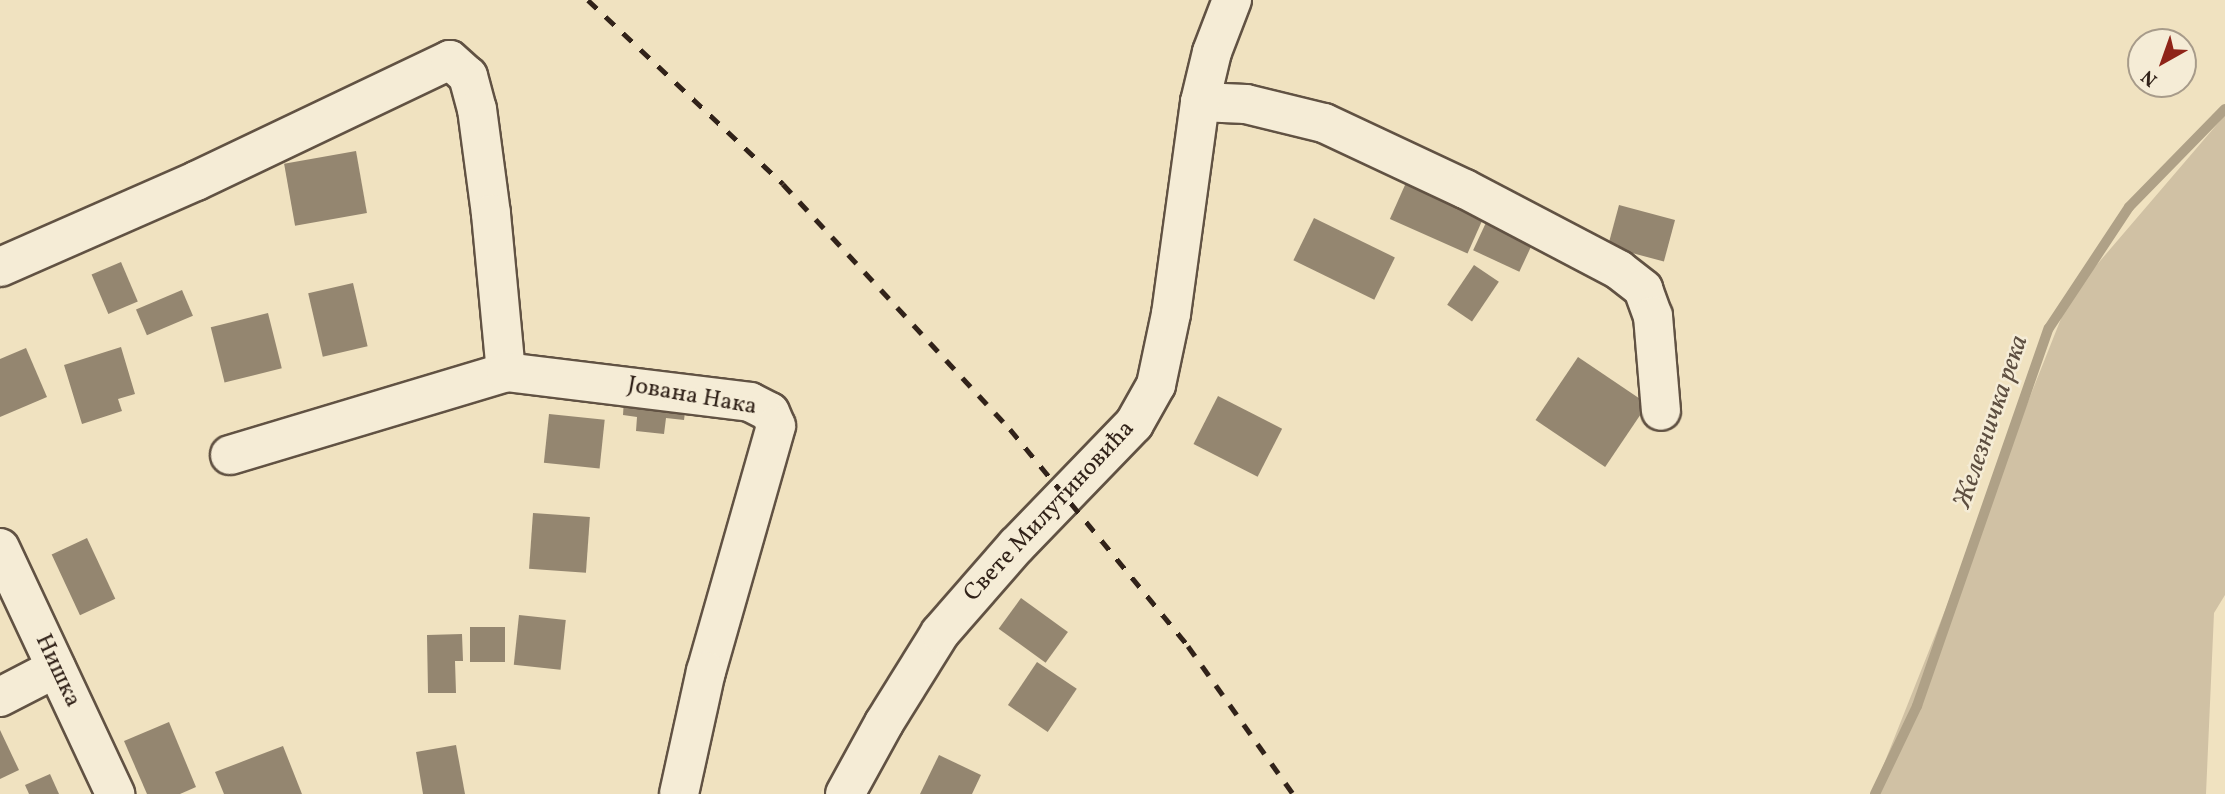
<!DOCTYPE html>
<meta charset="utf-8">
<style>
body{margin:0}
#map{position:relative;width:2225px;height:794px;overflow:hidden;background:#f0e2c0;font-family:Vollkorn,serif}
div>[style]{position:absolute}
.green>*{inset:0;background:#d0c1a4}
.stream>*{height:10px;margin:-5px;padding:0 5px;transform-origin:5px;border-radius:5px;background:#afa187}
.building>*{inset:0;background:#948670;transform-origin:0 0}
.roads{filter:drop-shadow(2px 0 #615243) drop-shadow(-2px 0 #615243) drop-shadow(0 2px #615243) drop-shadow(0 -2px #615243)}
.minor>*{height:38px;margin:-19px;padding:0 19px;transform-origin:19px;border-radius:19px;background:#f5ecd6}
.rail>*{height:5px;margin-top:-2.5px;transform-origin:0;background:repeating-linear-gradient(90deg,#312219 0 12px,transparent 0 24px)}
span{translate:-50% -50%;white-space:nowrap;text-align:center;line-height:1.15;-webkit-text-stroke:5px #f5ecd6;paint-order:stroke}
.street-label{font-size:24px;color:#312219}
.water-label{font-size:26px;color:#5d4e40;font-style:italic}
.north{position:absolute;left:2127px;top:28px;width:70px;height:70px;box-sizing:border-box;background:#f5ecd6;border:2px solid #a79b8a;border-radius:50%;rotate:220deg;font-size:19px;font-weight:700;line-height:28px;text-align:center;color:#312219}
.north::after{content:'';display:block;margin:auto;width:24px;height:32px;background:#8f2418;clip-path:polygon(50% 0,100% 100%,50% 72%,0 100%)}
</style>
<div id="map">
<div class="green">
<div style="clip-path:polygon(2225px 115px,2225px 595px,2214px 613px,2206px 794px,1872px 794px,2070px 296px)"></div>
</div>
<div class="stream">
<div style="left:1875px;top:794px;width:98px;rotate:-64.5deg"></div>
<div style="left:1917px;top:706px;width:400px;rotate:-70.8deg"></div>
<div style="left:2049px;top:328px;width:145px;rotate:-56.5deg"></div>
<div style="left:2129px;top:207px;width:137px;rotate:-45.6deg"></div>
</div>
<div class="building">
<div style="left:356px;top:151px;width:63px;height:73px;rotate:80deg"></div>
<div style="left:1409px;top:176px;width:85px;height:47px;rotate:24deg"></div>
<div style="left:1619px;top:205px;width:58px;height:43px;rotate:15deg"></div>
<div style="left:1490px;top:214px;width:51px;height:40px;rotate:25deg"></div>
<div style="left:1314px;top:218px;width:90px;height:47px;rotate:26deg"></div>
<div style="left:121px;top:262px;width:43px;height:32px;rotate:67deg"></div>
<div style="left:1474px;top:265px;width:30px;height:48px;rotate:34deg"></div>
<div style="left:353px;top:283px;width:65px;height:46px;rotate:77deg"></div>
<div style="left:182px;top:290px;width:28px;height:50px;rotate:67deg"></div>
<div style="left:268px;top:313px;width:57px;height:59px;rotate:76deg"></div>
<div style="clip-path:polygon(121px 347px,135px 394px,118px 399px,122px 411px,82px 424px,64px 365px)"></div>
<div style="clip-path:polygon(26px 348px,47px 397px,0 417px,0 359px)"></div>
<div style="left:1578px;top:357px;width:84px;height:76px;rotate:34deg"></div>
<div style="left:1218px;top:396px;width:72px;height:54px;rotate:27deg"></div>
<div style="clip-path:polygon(624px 399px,686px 405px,684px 420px,666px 418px,664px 434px,636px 431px,637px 417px,623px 415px)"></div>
<div style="left:549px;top:414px;width:56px;height:49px;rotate:6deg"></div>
<div style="left:533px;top:513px;width:57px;height:56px;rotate:4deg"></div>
<div style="left:87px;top:538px;width:67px;height:39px;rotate:65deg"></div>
<div style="left:1021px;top:598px;width:58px;height:38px;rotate:36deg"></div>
<div style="left:519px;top:615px;width:47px;height:50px;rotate:6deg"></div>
<div style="left:470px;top:627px;width:35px;height:35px"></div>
<div style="clip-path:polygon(462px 634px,463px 661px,455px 661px,456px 693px,428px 693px,427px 635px)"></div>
<div style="left:1037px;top:662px;width:48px;height:52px;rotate:34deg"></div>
<div style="clip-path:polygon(169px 722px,196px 787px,180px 794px,147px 794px,124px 741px)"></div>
<div style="clip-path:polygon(0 730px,19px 770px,0 779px)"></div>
<div style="clip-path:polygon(456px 745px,465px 794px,423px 794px,416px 752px)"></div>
<div style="clip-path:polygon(283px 746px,302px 794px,224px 794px,215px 772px)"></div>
<div style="clip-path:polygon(939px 755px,981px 775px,972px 794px,920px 794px)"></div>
<div style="clip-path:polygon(50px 774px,59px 794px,29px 794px,25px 785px)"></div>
</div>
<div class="roads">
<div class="minor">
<div style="left:1200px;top:102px;width:46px;rotate:2.5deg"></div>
<div style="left:1246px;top:104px;width:80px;rotate:13.7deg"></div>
<div style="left:1324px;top:123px;width:156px;rotate:25.1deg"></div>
<div style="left:1465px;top:189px;width:174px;rotate:27.7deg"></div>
<div style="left:1619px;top:270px;width:31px;rotate:38deg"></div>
<div style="left:1643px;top:289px;width:29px;rotate:70deg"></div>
<div style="left:1653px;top:316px;width:95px;rotate:85.2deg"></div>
<div style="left:0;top:267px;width:214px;rotate:-23.7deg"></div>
<div style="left:196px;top:181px;width:281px;rotate:-25.5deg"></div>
<div style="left:450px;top:60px;width:24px;rotate:42deg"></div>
<div style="left:468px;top:76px;width:34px;rotate:75deg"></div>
<div style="left:477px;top:109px;width:106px;rotate:82.4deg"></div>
<div style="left:491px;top:214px;width:159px;rotate:84.6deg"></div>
<div style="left:230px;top:455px;width:288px;rotate:-16.7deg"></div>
<div style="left:506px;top:372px;width:246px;rotate:7deg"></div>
<div style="left:750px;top:402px;width:22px;rotate:27deg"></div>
<div style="left:770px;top:412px;width:15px;rotate:67deg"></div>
<div style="left:776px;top:426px;width:255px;rotate:105.9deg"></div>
<div style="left:706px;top:671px;width:126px;rotate:102.4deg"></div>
<div style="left:0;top:548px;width:272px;rotate:64.9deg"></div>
<div style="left:0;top:697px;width:63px;rotate:-27.4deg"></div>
<div style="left:845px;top:794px;width:81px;rotate:-61.2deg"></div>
<div style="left:884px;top:723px;width:106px;rotate:-58.1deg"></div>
<div style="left:940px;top:633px;width:116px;rotate:-48.9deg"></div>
<div style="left:1016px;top:546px;width:170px;rotate:-46deg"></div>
<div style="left:1134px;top:424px;width:45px;rotate:-60.6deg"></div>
<div style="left:1156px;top:385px;width:73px;rotate:-78.1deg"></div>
<div style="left:1171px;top:314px;width:214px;rotate:-82.2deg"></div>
<div style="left:1200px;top:102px;width:51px;rotate:-76.5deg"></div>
<div style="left:1212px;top:52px;width:56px;rotate:-69deg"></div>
</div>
</div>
<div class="rail">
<div style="left:588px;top:0;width:268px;rotate:43.3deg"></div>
<div style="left:783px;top:184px;width:334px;rotate:47.2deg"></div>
<div style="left:1010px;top:429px;width:281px;rotate:50.6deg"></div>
<div style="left:1188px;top:646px;width:181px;rotate:54.6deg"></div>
</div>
<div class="street-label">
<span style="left:692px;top:397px;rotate:10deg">Јована Нака</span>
<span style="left:1050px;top:512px;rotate:-47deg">Свете Милутиновића</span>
<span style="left:57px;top:671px;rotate:65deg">Нишка</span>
</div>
<div class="water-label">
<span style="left:1992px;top:422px;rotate:-71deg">Железничка река</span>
</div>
<div class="north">N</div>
</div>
